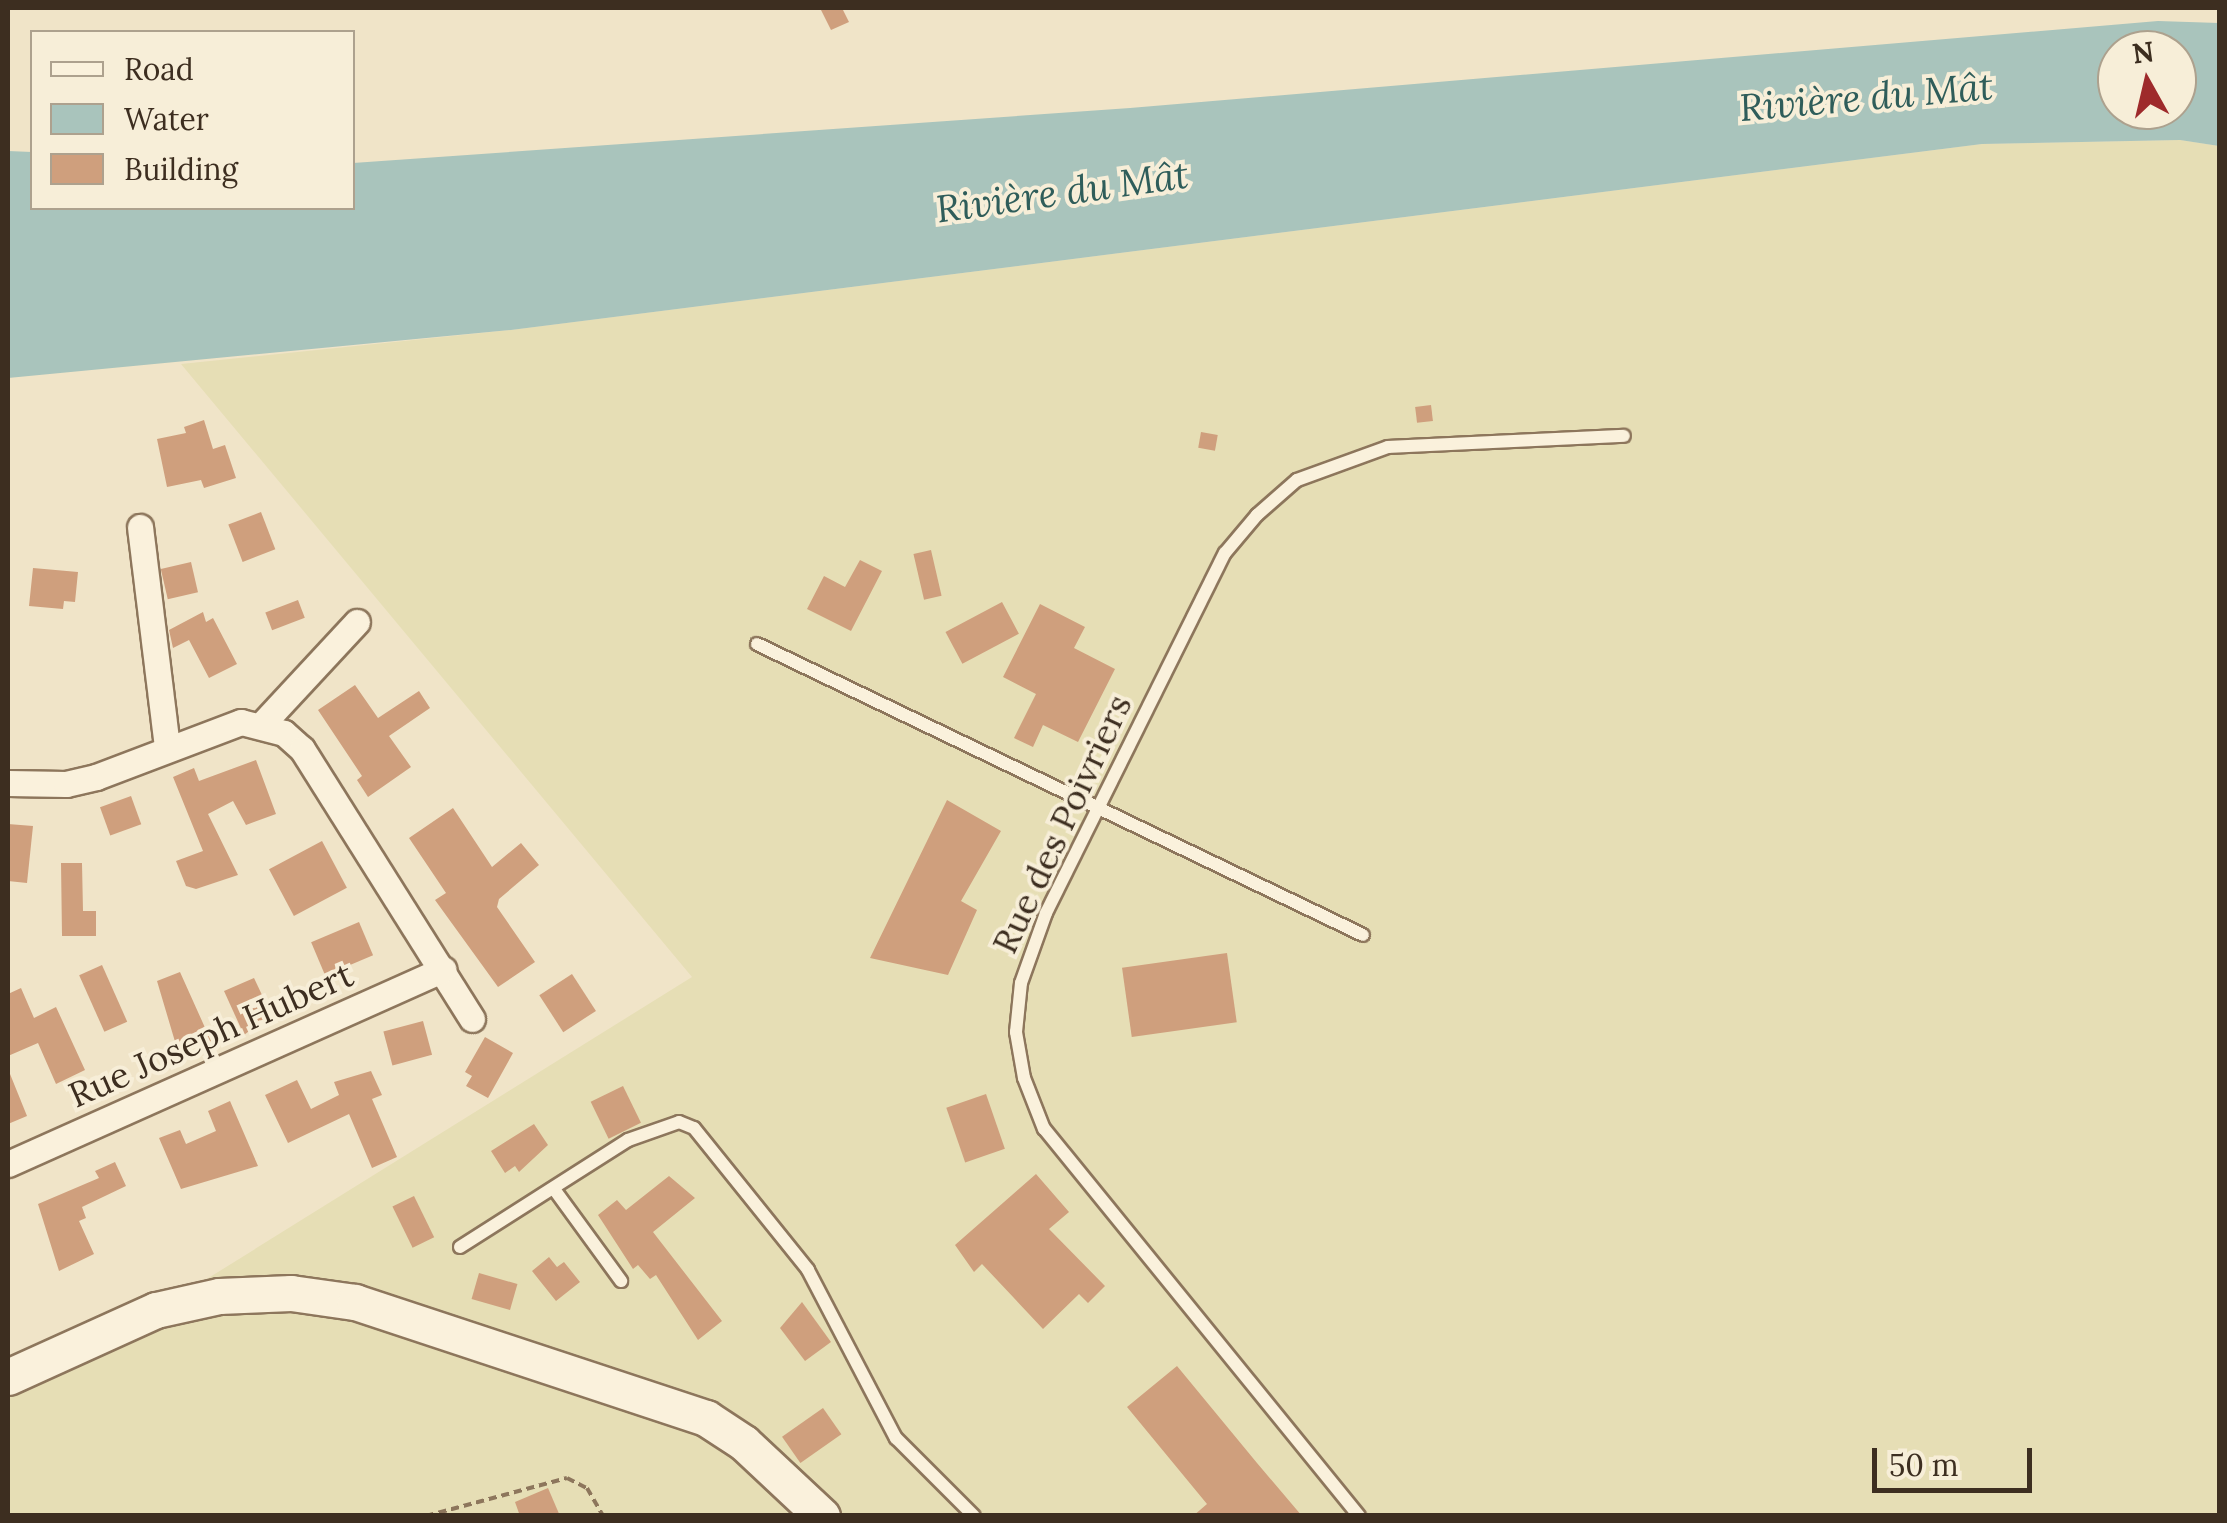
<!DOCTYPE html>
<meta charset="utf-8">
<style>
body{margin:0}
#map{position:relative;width:2227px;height:1523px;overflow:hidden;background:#f0e4c8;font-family:Lora,serif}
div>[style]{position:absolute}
.farmland>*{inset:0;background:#e6deb5}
.water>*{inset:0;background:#a9c4bc}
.building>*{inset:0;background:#cf9f7d;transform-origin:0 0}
.path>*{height:4px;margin-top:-2px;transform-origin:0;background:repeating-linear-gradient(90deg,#8d765c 0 8px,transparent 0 13px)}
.roads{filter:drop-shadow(2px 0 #8d765c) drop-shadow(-2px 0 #8d765c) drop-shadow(0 2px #8d765c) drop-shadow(0 -2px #8d765c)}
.service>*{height:12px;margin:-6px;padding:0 6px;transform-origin:6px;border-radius:6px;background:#faf1dc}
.minor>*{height:25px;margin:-12.5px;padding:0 12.5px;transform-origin:12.5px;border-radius:12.5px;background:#faf1dc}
.secondary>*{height:35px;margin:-17.5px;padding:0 17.5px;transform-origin:17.5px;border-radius:17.5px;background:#faf1dc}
span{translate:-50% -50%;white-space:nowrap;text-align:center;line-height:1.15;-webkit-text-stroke:8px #f7eed8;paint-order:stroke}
.street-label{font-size:35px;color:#3d2e20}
.water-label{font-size:38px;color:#2f5d5a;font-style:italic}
.frame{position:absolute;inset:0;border:10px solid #3d2e20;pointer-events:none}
.legend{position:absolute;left:30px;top:30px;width:325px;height:180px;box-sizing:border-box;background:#f7eed8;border:2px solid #ada18e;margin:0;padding:12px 18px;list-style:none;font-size:30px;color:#3d2e20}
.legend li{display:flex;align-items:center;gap:20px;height:50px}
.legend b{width:50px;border:2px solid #ada18e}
.north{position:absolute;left:2097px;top:30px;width:100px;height:100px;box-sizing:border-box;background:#f7eed8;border:2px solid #ada18e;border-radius:50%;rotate:352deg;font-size:28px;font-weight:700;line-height:40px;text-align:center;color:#3d2e20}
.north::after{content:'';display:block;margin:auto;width:35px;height:45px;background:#9e2a2b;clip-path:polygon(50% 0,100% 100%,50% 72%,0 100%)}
.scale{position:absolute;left:1872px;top:1448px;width:160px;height:45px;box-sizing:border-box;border:5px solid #3d2e20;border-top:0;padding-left:12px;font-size:30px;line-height:35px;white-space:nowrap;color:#3d2e20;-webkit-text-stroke:8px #f7eed8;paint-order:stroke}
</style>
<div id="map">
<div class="farmland">
<div style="clip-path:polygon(2180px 140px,2219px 146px,2219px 1515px,8px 1515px,8px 1377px,157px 1310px,692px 977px,181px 364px,511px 330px,1982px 144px)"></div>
</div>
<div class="water">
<div style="clip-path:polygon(evenodd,2158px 21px,2219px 23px,2219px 146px,2180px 140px,1982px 144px,511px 330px,8px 378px,8px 151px,32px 152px,32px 208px,352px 208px,353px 163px,1130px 108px,2158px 21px,2117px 50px,2177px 50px,2177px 110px,2117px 110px,2117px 50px)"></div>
</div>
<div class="building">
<div style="clip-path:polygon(820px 8px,842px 8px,849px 22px,831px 30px)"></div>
<div style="left:1431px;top:405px;width:16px;height:16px;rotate:83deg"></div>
<div style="clip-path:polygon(204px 420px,213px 449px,225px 445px,236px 478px,204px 488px,201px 480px,167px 487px,157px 439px,186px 433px,184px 427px)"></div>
<div style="left:1201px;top:432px;width:17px;height:16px;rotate:10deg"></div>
<div style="left:261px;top:512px;width:40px;height:35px;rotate:69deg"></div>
<div style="left:931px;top:550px;width:47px;height:18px;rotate:77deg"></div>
<div style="clip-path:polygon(860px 560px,882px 571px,851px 631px,807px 609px,824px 576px,845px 587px)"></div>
<div style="left:191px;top:562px;width:31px;height:31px;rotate:77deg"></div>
<div style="clip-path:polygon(33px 568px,78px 572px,75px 602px,64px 601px,63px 609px,29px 606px)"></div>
<div style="left:298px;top:600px;width:19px;height:35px;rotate:69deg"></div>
<div style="left:1002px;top:602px;width:36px;height:64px;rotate:62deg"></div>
<div style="clip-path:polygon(1040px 604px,1085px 627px,1074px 648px,1115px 669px,1078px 742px,1043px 725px,1033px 747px,1014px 738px,1036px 694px,1003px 677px)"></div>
<div style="clip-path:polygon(203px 612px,206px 622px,213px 618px,237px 664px,209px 678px,189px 640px,173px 648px,169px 630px)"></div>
<div style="clip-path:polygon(355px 685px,378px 718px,419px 691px,430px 708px,389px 736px,411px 767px,368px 797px,357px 780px,362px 776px,318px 710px)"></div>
<div style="clip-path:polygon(256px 760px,276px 814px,246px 825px,233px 801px,208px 814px,238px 875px,196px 889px,186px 886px,176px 861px,203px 851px,173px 777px,194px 768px,199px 781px)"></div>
<div style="left:131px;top:796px;width:30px;height:33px;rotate:70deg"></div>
<div style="clip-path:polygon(947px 800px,1001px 831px,961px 901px,977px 910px,948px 975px,870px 958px)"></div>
<div style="clip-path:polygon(453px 808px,492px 867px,521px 843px,539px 865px,499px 899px,497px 907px,535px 962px,498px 987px,435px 900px,446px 893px,409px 838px)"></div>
<div style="clip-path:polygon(8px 824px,33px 826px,27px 883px,8px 881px)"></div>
<div style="left:322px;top:841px;width:53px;height:60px;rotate:62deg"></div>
<div style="clip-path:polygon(61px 863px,82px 863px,83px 911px,96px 911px,96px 936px,62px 936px)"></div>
<div style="left:359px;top:922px;width:36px;height:52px;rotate:67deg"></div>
<div style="left:1227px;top:953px;width:70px;height:106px;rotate:82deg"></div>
<div style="left:102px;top:965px;width:62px;height:25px;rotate:66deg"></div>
<div style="clip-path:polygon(180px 972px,211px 1041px,191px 1049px,187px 1041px,176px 1045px,157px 981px)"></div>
<div style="left:572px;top:974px;width:44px;height:39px;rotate:57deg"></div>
<div style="clip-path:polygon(254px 978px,271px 1014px,244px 1035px,224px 991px)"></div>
<div style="clip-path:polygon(21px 988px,34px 1018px,56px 1007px,85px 1070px,56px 1084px,38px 1043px,8px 1056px,8px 994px)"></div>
<div style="left:423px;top:1021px;width:35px;height:41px;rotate:75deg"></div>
<div style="clip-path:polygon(485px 1037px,513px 1053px,488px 1098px,466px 1086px,472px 1076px,465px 1072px)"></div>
<div style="clip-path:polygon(8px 1069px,27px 1116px,8px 1124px)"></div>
<div style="clip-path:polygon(371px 1071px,382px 1095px,372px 1099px,397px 1157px,372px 1168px,349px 1114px,288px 1143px,265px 1095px,297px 1080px,311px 1109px,339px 1095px,334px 1082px)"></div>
<div style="left:623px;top:1086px;width:41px;height:36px;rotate:64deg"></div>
<div style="left:986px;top:1094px;width:58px;height:42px;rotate:71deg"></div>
<div style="clip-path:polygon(230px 1101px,258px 1166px,181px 1189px,159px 1138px,180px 1130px,186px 1144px,216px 1131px,208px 1111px)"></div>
<div style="clip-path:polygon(534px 1124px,548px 1145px,519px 1172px,515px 1166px,505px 1173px,491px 1151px)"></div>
<div style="clip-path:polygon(115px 1162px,126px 1186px,82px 1207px,86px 1218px,79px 1221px,94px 1254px,59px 1271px,38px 1204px,99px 1178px,95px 1171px)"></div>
<div style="clip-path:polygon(1036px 1174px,1069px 1212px,1049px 1229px,1105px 1286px,1088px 1303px,1079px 1294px,1043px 1329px,982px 1264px,974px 1272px,955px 1245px)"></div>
<div style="clip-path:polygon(669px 1176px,695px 1198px,653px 1232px,722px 1321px,698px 1340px,656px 1275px,650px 1279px,638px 1265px,633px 1269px,598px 1215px,617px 1200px,626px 1210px)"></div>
<div style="left:414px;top:1196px;width:46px;height:24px;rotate:64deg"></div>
<div style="clip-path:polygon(549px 1257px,557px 1267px,564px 1262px,580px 1282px,556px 1301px,532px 1271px)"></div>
<div style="left:479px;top:1273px;width:40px;height:27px;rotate:16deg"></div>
<div style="clip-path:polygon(802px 1302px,831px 1342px,805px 1361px,780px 1328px)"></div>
<div style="clip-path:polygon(1177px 1366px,1257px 1463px,1302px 1516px,1193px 1516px,1207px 1504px,1127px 1407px)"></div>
<div style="left:823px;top:1408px;width:32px;height:50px;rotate:55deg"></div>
<div style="clip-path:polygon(548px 1488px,560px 1516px,520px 1516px,515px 1502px)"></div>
</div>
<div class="path">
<div style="left:285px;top:8px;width:1px;rotate:90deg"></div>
<div style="left:426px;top:1516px;width:146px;rotate:-15.1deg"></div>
<div style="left:567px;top:1478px;width:22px;rotate:27deg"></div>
<div style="left:587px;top:1488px;width:32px;rotate:60deg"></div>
</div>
<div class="roads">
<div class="service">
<div style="left:757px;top:644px;width:672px;rotate:25.65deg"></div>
<div style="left:554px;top:1189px;width:114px;rotate:53.9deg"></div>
<div style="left:460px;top:1247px;width:199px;rotate:-32.5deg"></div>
<div style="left:628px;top:1140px;width:54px;rotate:-19.4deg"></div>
<div style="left:679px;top:1122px;width:16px;rotate:22deg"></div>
<div style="left:694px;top:1128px;width:182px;rotate:51.2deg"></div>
<div style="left:808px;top:1270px;width:190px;rotate:62.4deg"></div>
<div style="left:896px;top:1438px;width:110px;rotate:45deg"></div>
<div style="left:1359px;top:1516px;width:499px;rotate:-129.1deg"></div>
<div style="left:1044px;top:1129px;width:55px;rotate:-111.4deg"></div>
<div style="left:1024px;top:1078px;width:47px;rotate:-99.9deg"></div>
<div style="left:1016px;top:1032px;width:49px;rotate:-84.2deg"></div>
<div style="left:1021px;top:983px;width:74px;rotate:-70.3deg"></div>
<div style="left:1046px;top:913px;width:402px;rotate:-63.6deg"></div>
<div style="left:1225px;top:553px;width:50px;rotate:-49.9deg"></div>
<div style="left:1257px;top:515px;width:53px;rotate:-41.2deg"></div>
<div style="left:1297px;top:480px;width:97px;rotate:-19.9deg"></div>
<div style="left:1388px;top:447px;width:236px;rotate:-2.7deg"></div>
</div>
<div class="minor">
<div style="left:140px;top:527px;width:222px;rotate:83deg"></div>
<div style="left:263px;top:723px;width:138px;rotate:-47.1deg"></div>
<div style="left:8px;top:783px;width:58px;rotate:1deg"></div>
<div style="left:66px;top:784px;width:31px;rotate:-13deg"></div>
<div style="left:96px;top:777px;width:155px;rotate:-20.8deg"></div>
<div style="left:241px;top:722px;width:44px;rotate:14.3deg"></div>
<div style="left:284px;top:733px;width:24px;rotate:42deg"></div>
<div style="left:302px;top:749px;width:319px;rotate:57.8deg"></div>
<div style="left:8px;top:1164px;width:477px;rotate:-24.1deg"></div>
</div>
<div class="secondary">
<div style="left:8px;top:1377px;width:162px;rotate:-24.4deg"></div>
<div style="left:156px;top:1310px;width:65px;rotate:-12.5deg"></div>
<div style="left:219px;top:1296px;width:72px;rotate:-2.4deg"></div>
<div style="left:291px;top:1293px;width:65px;rotate:8deg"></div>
<div style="left:355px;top:1302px;width:370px;rotate:18.3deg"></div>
<div style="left:706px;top:1418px;width:45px;rotate:33.3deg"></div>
<div style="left:744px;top:1443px;width:107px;rotate:43.1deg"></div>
</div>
</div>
<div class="street-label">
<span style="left:1062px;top:824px;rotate:-65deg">Rue des Poivriers</span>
<span style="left:211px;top:1035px;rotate:-24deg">Rue Joseph Hubert</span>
</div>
<div class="water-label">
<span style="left:1866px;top:97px;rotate:-5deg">Rivière du Mât</span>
<span style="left:1062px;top:192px;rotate:-8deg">Rivière du Mât</span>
</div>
<div class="frame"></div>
<ul class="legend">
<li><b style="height:12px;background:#faf1dc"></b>Road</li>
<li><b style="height:28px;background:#a9c4bc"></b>Water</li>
<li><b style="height:28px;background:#cf9f7d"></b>Building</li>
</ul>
<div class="north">N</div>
<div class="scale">50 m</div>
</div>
